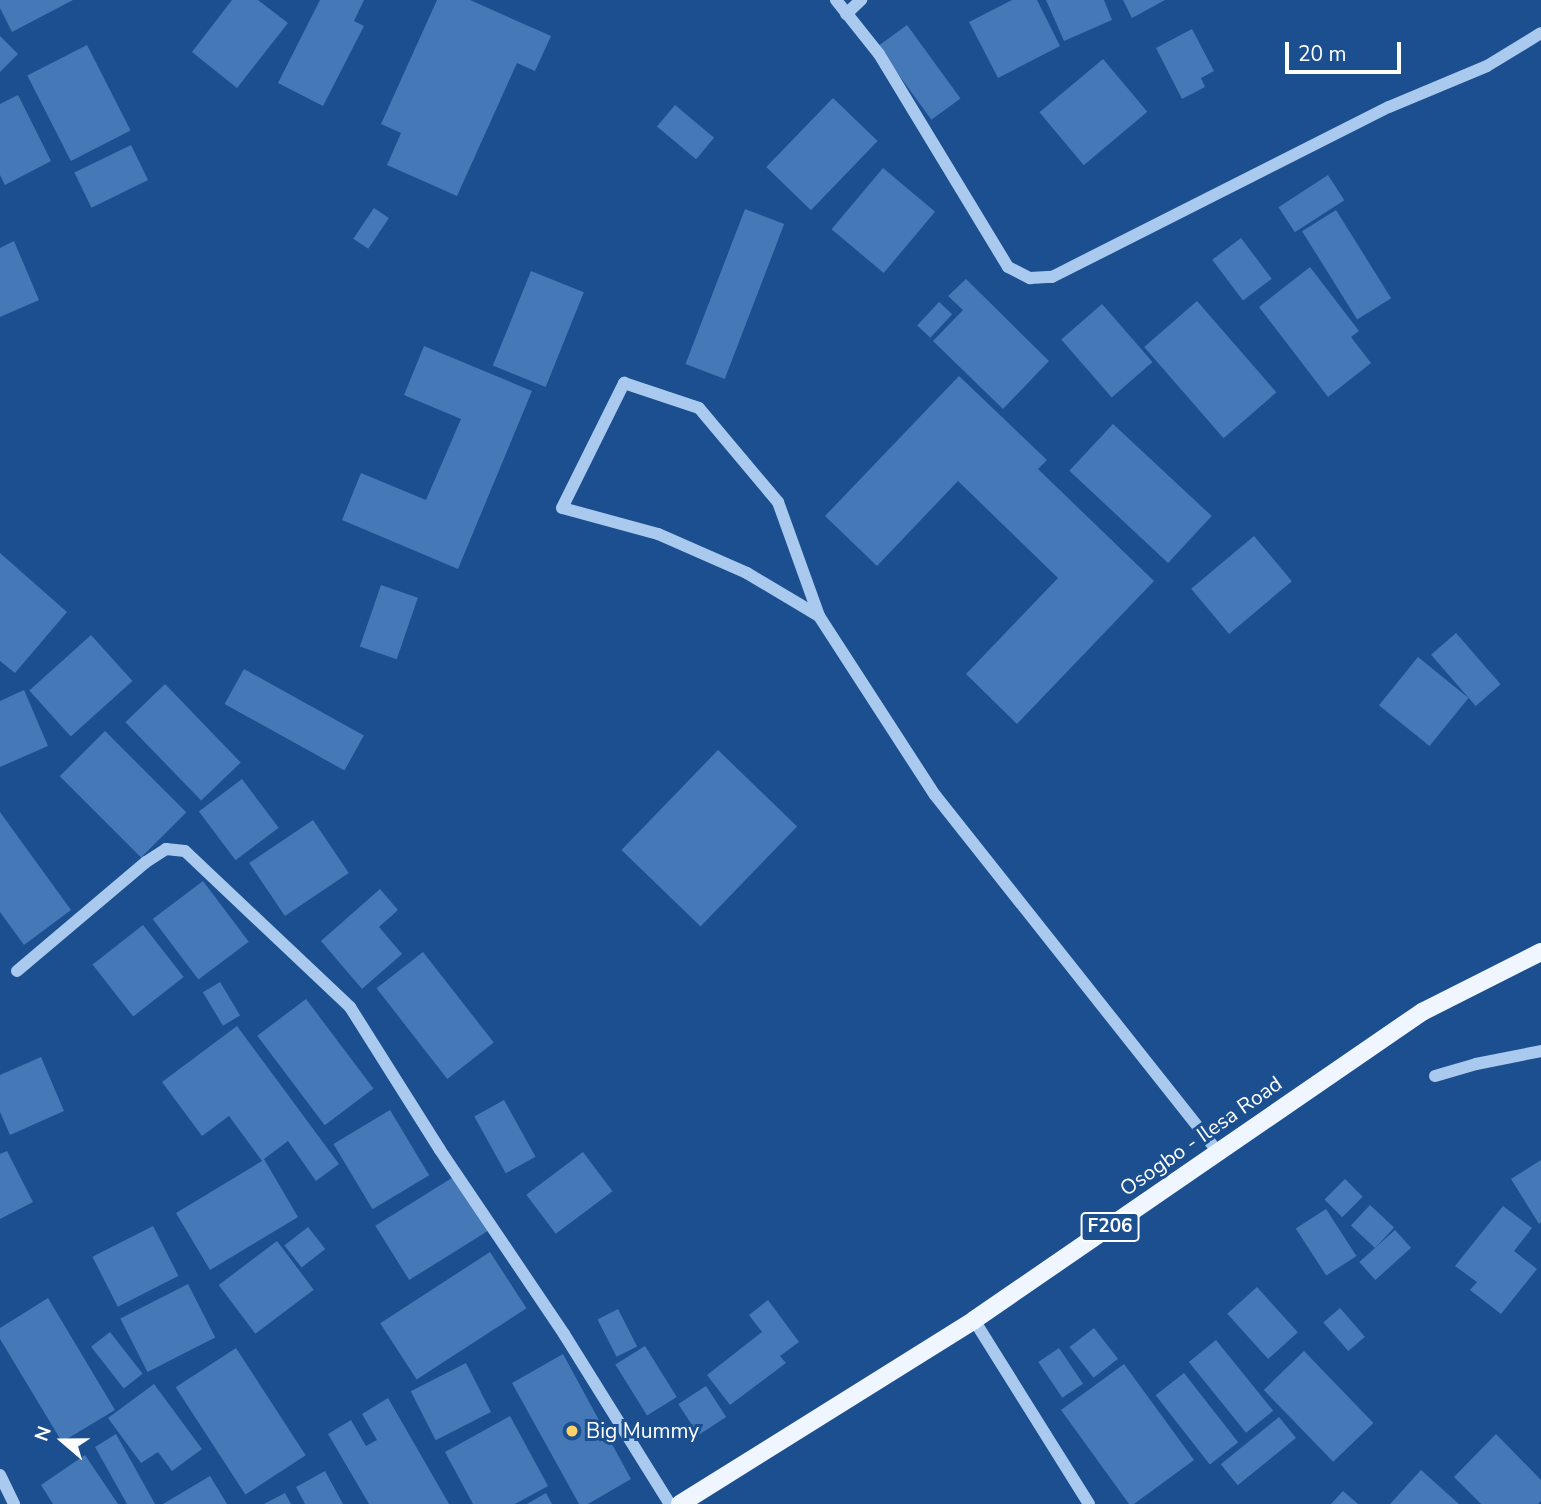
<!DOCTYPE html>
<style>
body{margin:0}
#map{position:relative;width:1541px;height:1504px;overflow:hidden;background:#1b4f8f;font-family:"Nunito Sans",sans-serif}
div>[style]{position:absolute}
.building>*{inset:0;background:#4478b7;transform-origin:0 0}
.minor>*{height:12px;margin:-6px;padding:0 6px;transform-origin:6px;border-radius:6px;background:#a9c9ee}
.major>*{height:18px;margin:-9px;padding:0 9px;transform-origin:9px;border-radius:9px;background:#f0f6ff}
.dots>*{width:19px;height:19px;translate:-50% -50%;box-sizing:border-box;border:4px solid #1b4f8f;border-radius:50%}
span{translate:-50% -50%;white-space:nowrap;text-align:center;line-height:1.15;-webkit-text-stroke:6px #1b4f8f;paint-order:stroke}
.shield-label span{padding:2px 5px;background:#1b4f8f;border:2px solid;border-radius:5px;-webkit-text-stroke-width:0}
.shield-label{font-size:19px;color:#fff;font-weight:700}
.street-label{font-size:21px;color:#fff}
.poi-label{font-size:21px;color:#fff}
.left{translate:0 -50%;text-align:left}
.north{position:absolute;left:28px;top:1406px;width:70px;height:70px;-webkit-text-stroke:5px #1b4f8f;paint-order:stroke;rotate:290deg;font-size:19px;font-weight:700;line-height:28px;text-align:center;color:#fff}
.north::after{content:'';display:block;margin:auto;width:24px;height:32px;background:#fff;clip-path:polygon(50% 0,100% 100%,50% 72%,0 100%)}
.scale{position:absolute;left:1285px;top:42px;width:116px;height:32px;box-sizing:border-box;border:4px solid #fff;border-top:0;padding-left:9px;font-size:21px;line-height:24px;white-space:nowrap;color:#fff;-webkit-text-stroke:5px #1b4f8f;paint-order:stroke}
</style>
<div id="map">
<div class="building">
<div style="clip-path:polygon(0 0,73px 0,12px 32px,0 8px)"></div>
<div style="clip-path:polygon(232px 0,258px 0,288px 23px,237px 88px,192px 52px)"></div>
<div style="clip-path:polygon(320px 0,364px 0,354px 21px,364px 26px,323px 106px,278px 83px)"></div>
<div style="clip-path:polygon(437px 0,470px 0,551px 36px,535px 71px,517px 63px,457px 196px,387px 165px,401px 133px,381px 124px)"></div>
<div style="clip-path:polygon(1012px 0,1037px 0,1060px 46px,998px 78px,969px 22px)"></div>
<div style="clip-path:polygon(1046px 0,1104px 0,1112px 20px,1064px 41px)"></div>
<div style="clip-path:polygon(1123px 0,1165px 0,1132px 18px)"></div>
<div style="left:907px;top:25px;width:91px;height:36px;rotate:54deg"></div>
<div style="clip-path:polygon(1192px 29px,1214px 71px,1201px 78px,1205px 87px,1182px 99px,1156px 48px)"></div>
<div style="clip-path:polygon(0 36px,18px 54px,0 72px)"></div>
<div style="left:87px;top:45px;width:96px;height:67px;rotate:63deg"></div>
<div style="left:1103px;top:59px;width:69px;height:83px;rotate:50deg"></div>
<div style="clip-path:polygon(18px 95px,51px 161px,5px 185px,0 175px,0 104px)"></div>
<div style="left:833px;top:98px;width:62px;height:96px;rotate:44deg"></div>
<div style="left:675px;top:105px;width:51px;height:28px;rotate:40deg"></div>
<div style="left:131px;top:145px;width:39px;height:63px;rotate:64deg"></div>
<div style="left:883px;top:168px;width:68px;height:80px;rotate:40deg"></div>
<div style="left:1328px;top:175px;width:30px;height:59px;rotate:57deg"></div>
<div style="left:374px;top:208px;width:18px;height:37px;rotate:34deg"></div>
<div style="left:745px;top:209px;width:42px;height:166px;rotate:21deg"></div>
<div style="left:1336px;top:210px;width:104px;height:40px;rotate:58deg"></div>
<div style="left:1241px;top:238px;width:51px;height:36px;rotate:53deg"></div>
<div style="clip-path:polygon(14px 241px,39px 300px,0 317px,0 248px)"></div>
<div style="clip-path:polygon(1310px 267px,1359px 331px,1351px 337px,1371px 363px,1328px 397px,1259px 307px)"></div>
<div style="left:531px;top:271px;width:57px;height:102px;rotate:22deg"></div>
<div style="clip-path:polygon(966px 279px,1049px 361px,1003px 409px,933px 341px,963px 310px,948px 296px)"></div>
<div style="left:1197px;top:301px;width:121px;height:70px;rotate:49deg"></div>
<div style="left:939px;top:302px;width:18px;height:32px;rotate:43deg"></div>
<div style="left:1102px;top:304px;width:77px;height:54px;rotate:49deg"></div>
<div style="clip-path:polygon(424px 346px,532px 391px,458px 569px,342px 520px,361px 473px,426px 500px,461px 419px,404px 395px)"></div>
<div style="clip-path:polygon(959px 376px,1047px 460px,1038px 469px,1154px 581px,1017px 724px,966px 674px,1058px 578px,958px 481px,877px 566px,825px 516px)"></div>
<div style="left:1113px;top:424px;width:135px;height:64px;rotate:43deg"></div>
<div style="left:1254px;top:536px;width:59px;height:82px;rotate:50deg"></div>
<div style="clip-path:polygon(0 553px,67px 612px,15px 673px,0 661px)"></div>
<div style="left:381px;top:585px;width:39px;height:65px;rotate:19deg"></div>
<div style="left:1456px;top:633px;width:68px;height:33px;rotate:49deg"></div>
<div style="left:91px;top:635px;width:62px;height:83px;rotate:48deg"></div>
<div style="left:1418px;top:657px;width:65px;height:62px;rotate:39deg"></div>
<div style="left:244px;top:669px;width:137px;height:40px;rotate:29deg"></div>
<div style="left:165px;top:684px;width:109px;height:55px;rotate:46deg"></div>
<div style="clip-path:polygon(24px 690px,48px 746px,0 767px,0 701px)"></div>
<div style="left:105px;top:731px;width:115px;height:64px;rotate:45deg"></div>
<div style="left:718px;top:750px;width:110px;height:139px;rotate:44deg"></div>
<div style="left:242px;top:779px;width:61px;height:54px;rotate:53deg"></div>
<div style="clip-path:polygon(0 812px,71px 910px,24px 945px,0 912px)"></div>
<div style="left:313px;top:820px;width:64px;height:77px;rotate:56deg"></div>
<div style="left:203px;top:881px;width:76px;height:63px;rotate:53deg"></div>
<div style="clip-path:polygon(380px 889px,398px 910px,379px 927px,402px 954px,362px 989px,321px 941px)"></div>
<div style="left:143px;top:925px;width:66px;height:64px;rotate:52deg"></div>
<div style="left:423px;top:952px;width:115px;height:59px;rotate:52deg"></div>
<div style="left:220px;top:982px;width:39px;height:20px;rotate:59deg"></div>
<div style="left:306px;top:999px;width:112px;height:61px;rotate:53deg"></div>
<div style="clip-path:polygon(237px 1026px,339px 1164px,316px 1181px,288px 1141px,264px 1159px,298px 1217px,210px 1270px,176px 1213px,262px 1161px,229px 1116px,202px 1136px,162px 1082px)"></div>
<div style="clip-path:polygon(41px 1057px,64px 1111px,10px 1135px,0 1112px,0 1075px)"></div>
<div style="left:504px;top:1100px;width:65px;height:34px;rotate:61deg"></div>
<div style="left:390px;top:1110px;width:76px;height:66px;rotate:59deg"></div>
<div style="clip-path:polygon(7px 1151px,33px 1202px,0 1219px,0 1154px)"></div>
<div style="left:583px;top:1152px;width:49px;height:71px;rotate:53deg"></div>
<div style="clip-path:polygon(1541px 1160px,1541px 1222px,1539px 1224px,1511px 1179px)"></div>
<div style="left:455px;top:1176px;width:64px;height:94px;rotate:58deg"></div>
<div style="left:1345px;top:1179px;width:25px;height:29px;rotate:45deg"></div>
<div style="left:1370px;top:1205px;width:33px;height:28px;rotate:43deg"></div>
<div style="clip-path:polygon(1503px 1206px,1532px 1228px,1514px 1251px,1537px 1269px,1501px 1314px,1470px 1290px,1477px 1282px,1455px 1266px)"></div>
<div style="left:1326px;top:1209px;width:56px;height:36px;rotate:57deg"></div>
<div style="left:153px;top:1226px;width:56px;height:68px;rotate:63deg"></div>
<div style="left:308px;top:1227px;width:28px;height:30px;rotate:52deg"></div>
<div style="left:1395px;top:1230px;width:24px;height:48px;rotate:48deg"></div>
<div style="left:277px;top:1241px;width:61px;height:73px;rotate:53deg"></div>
<div style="left:490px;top:1252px;width:67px;height:131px;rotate:57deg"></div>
<div style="left:188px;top:1284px;width:60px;height:76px;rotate:63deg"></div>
<div style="left:1257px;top:1287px;width:61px;height:40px;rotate:48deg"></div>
<div style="clip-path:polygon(48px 1298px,115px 1410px,62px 1442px,0 1339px,0 1328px)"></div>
<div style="clip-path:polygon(768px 1300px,799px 1342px,780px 1356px,786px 1363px,730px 1405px,707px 1375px,762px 1332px,749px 1315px)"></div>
<div style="left:1340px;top:1308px;width:38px;height:22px;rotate:49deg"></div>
<div style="left:618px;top:1309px;width:42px;height:23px;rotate:63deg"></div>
<div style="left:1094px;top:1328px;width:39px;height:31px;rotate:52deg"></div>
<div style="left:110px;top:1332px;width:53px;height:24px;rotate:52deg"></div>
<div style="left:1216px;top:1340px;width:91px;height:35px;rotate:51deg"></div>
<div style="left:645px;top:1346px;width:60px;height:35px;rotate:58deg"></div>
<div style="left:236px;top:1348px;width:128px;height:72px;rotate:57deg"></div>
<div style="left:1059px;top:1348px;width:43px;height:25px;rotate:56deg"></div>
<div style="left:1304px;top:1351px;width:100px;height:56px;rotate:46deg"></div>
<div style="clip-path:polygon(563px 1354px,631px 1479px,588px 1504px,579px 1504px,512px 1383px)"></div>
<div style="left:466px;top:1363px;width:55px;height:62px;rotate:63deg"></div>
<div style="clip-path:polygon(1124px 1364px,1194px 1460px,1134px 1504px,1129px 1504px,1061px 1410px)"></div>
<div style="left:1184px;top:1373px;width:88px;height:36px;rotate:52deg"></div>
<div style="clip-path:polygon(154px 1384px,202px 1449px,172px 1471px,158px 1452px,141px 1463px,108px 1418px)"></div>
<div style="left:706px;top:1386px;width:37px;height:33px;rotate:57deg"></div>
<div style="clip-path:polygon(388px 1398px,449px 1504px,369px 1504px,328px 1434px,351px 1420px,366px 1446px,377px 1440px,362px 1414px)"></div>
<div style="clip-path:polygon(510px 1416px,548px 1486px,515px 1504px,473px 1504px,445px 1452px)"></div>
<div style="left:1279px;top:1417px;width:27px;height:75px;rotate:51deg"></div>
<div style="clip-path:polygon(116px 1434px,155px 1504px,127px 1504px,95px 1447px)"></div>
<div style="clip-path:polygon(1496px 1434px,1541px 1480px,1541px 1501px,1538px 1504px,1481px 1504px,1454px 1477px)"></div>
<div style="clip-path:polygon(85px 1455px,118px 1504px,53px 1504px,41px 1485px)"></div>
<div style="clip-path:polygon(1421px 1470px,1459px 1504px,1390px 1504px)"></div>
<div style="clip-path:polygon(325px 1471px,343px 1504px,305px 1504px,296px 1487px)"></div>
<div style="clip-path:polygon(210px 1476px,227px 1504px,163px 1504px)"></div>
<div style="clip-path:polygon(1343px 1491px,1358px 1504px,1331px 1504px)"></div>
<div style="clip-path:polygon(285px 1493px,291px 1504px,264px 1504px)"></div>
<div style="clip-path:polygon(546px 1493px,552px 1504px,527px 1504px)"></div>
</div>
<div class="minor">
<div style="left:836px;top:0;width:69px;rotate:51.5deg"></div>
<div style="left:879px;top:54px;width:249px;rotate:58.8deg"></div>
<div style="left:1008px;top:267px;width:25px;rotate:27deg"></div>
<div style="left:1030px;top:278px;width:22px;rotate:-3deg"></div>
<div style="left:1052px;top:277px;width:377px;rotate:-26.8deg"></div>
<div style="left:1389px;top:107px;width:106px;rotate:-22.7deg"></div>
<div style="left:1487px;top:66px;width:63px;rotate:-31.4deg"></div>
<div style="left:846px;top:14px;width:21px;rotate:-43deg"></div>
<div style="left:819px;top:616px;width:84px;rotate:-149.2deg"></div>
<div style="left:747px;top:573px;width:97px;rotate:-156.3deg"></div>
<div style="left:658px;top:534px;width:99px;rotate:-164.8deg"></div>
<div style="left:562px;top:508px;width:140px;rotate:-63.6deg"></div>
<div style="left:624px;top:383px;width:79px;rotate:18.4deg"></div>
<div style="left:699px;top:408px;width:123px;rotate:50deg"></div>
<div style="left:778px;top:502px;width:121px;rotate:70.2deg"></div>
<div style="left:819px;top:616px;width:213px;rotate:57.1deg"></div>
<div style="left:935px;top:795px;width:456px;rotate:51.6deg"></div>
<div style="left:17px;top:971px;width:169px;rotate:-40.2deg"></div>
<div style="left:146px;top:862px;width:24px;rotate:-33deg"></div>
<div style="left:166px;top:849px;width:19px;rotate:6deg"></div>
<div style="left:185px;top:851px;width:227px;rotate:43.4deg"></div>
<div style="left:350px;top:1007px;width:169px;rotate:57.8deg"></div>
<div style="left:440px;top:1150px;width:222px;rotate:56deg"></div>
<div style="left:564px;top:1334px;width:200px;rotate:58.1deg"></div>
<div style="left:1435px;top:1076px;width:43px;rotate:-16.3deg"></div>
<div style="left:1476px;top:1064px;width:66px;rotate:-11.3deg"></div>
<div style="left:974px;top:1320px;width:217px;rotate:58deg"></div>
<div style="left:0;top:1475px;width:32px;rotate:64deg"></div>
</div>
<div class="major">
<div style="left:680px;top:1504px;width:347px;rotate:-32deg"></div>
<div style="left:974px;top:1320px;width:544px;rotate:-34.51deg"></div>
<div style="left:1422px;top:1012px;width:133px;rotate:-26.8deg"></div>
</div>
<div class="dots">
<div style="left:572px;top:1431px;background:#ffd166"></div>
</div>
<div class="shield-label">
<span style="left:1110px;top:1227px">F206</span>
</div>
<div class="street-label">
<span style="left:1201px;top:1136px;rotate:-35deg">Osogbo - Ilesa Road</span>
</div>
<div class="poi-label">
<span class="left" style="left:586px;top:1431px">Big Mummy</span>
</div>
<div class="north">N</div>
<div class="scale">20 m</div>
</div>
